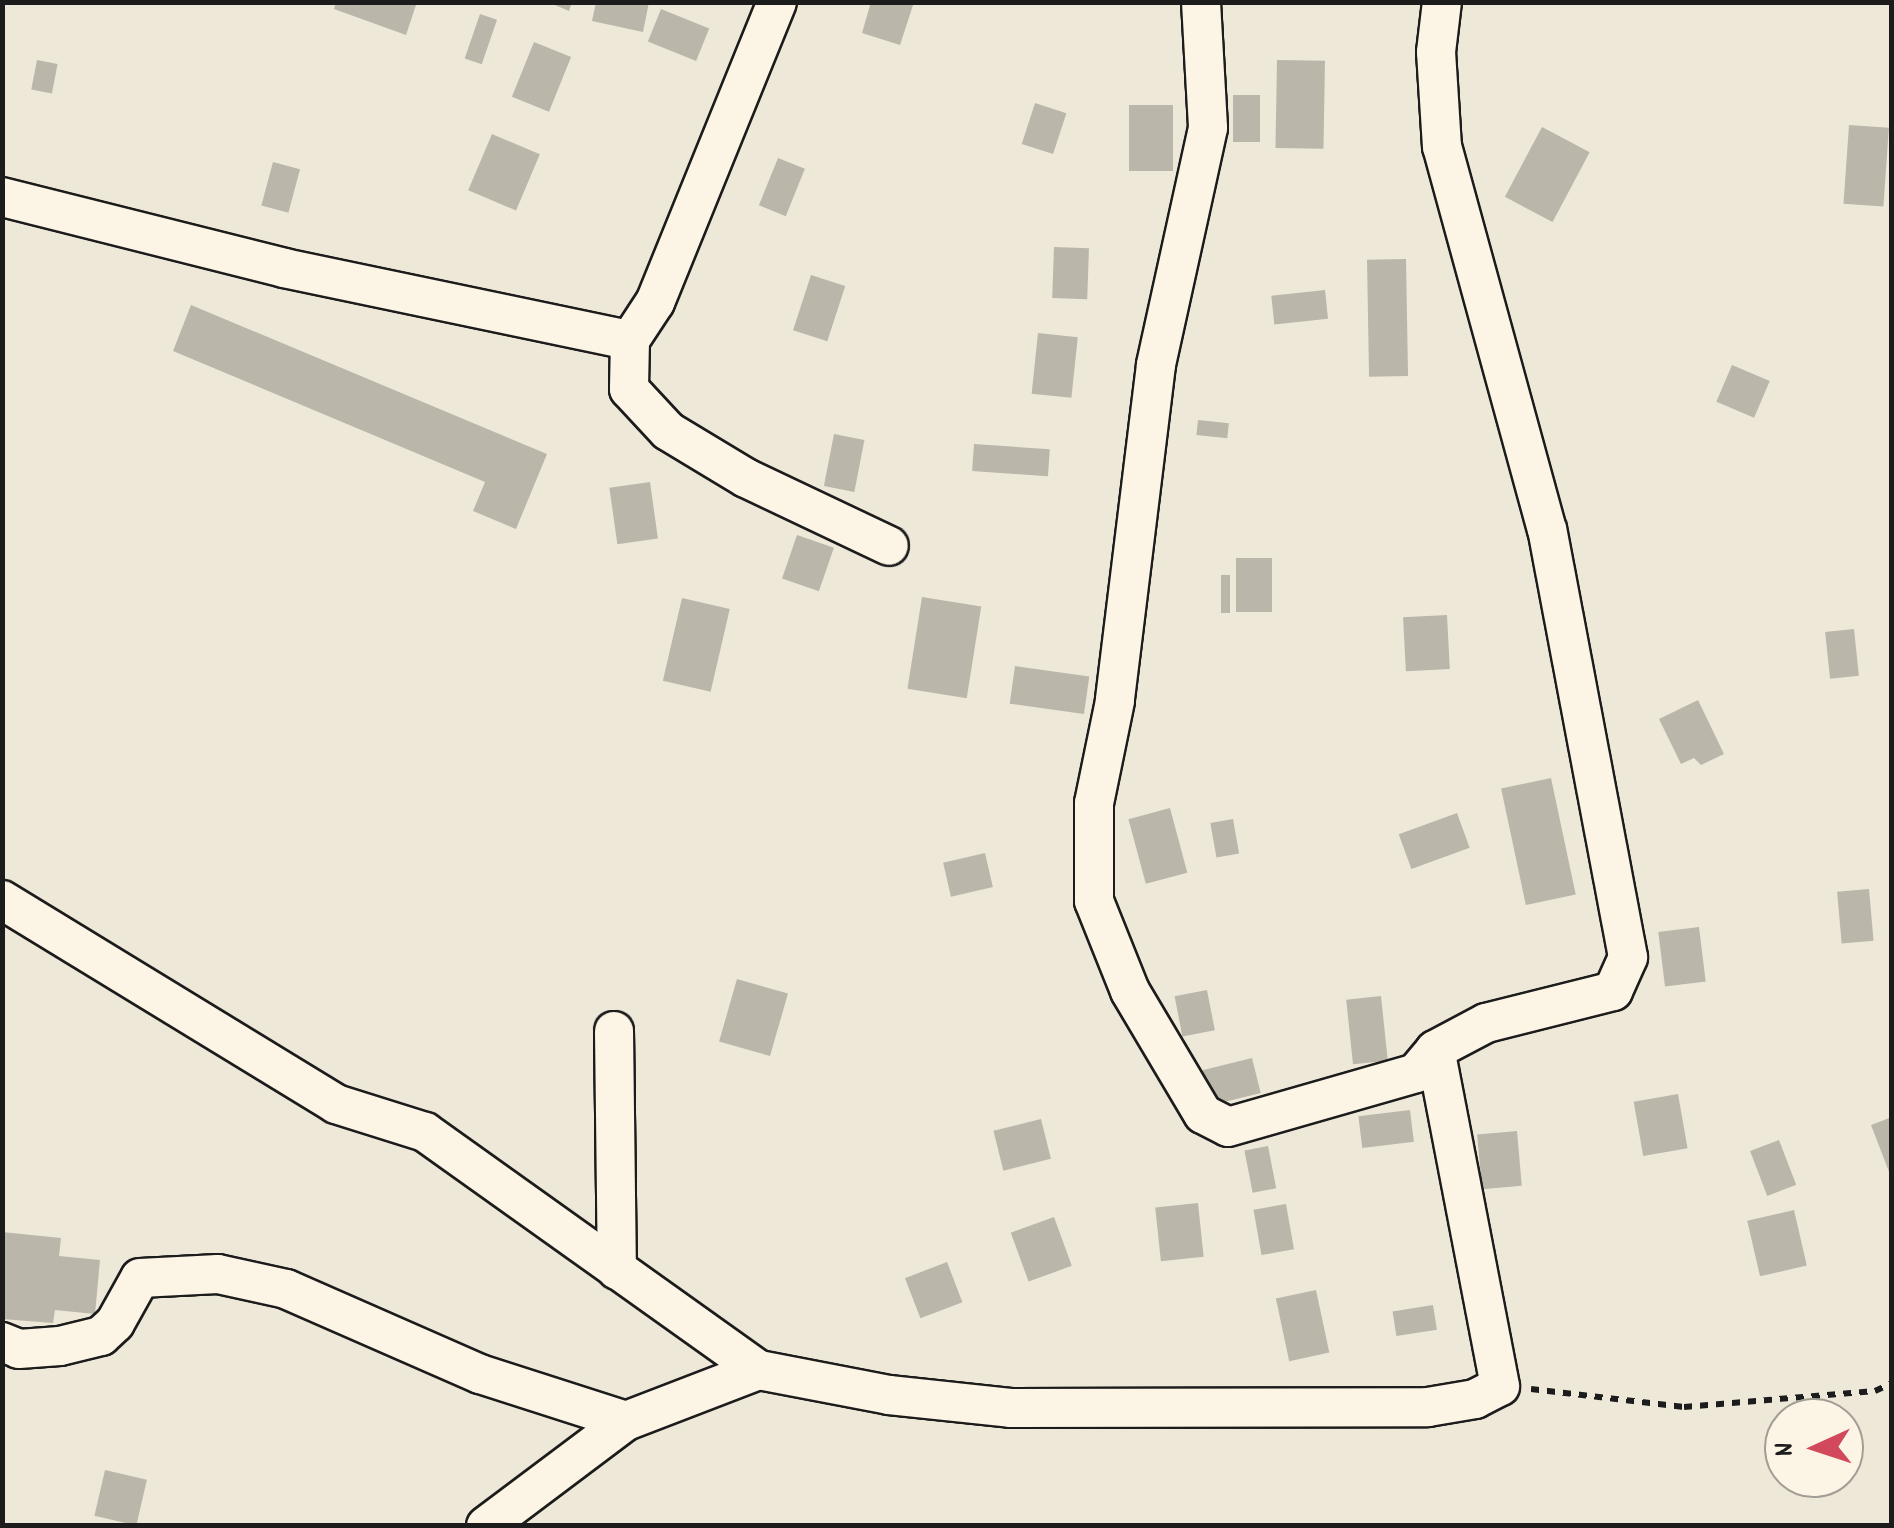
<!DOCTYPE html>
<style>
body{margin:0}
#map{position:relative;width:1894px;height:1528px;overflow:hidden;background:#eee8d9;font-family:Dekko,sans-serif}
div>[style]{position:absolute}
.building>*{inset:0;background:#bab6aa;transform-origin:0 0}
.path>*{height:6px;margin-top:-3px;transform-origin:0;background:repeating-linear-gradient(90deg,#1c1c1c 0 8px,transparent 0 16px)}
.roads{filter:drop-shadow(2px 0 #1c1c1c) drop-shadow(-2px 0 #1c1c1c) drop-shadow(0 2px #1c1c1c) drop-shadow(0 -2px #1c1c1c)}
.minor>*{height:38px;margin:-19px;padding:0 19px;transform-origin:19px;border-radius:19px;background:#fcf5e5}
span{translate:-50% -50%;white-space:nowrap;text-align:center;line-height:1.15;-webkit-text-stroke:8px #fcf5e5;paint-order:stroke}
.frame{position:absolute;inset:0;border:5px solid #1c1c1c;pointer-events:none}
.north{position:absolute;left:1764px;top:1398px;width:100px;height:100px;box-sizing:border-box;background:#fcf5e5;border:2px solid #a29e95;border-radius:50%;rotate:267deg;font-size:28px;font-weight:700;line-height:40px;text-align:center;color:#1c1c1c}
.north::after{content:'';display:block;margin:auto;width:35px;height:45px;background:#d1495b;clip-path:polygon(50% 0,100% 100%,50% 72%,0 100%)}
</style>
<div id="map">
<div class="building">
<div style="clip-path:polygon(336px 2px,417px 2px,406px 35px,334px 9px)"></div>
<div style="clip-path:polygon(548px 2px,572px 2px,569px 11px)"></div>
<div style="clip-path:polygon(596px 2px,649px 2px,643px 32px,592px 21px)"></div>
<div style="clip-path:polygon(871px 2px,914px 2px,900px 45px,862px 33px)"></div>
<div style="left:661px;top:9px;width:52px;height:35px;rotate:22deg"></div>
<div style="left:480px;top:14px;width:18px;height:47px;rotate:19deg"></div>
<div style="left:534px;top:42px;width:40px;height:59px;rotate:22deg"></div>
<div style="left:37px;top:60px;width:21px;height:30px;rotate:11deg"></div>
<div style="left:1277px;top:60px;width:48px;height:88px;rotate:1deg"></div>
<div style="left:1233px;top:95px;width:27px;height:47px"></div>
<div style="left:1035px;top:103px;width:33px;height:43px;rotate:18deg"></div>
<div style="left:1129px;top:105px;width:44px;height:66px"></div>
<div style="left:1849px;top:125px;width:40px;height:79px;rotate:4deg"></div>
<div style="left:1542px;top:127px;width:54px;height:79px;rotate:28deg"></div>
<div style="left:492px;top:134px;width:52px;height:61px;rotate:23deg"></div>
<div style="left:778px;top:158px;width:29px;height:51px;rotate:22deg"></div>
<div style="left:273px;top:162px;width:28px;height:45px;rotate:15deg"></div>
<div style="left:1054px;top:247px;width:35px;height:51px;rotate:2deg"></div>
<div style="left:1406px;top:259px;width:117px;height:39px;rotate:89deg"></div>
<div style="left:811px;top:275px;width:36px;height:58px;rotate:18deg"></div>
<div style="left:1325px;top:290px;width:29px;height:54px;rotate:84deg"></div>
<div style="clip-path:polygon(191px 305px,547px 454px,516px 529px,473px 511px,485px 482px,173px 351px)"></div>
<div style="left:1038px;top:333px;width:40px;height:61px;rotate:6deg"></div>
<div style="left:1732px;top:365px;width:41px;height:40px;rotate:23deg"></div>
<div style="left:1198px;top:420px;width:31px;height:15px;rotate:6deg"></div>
<div style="left:834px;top:434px;width:31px;height:53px;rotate:11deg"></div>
<div style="left:974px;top:444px;width:76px;height:27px;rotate:4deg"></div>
<div style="left:650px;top:482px;width:57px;height:41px;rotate:82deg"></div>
<div style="left:797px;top:535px;width:39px;height:46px;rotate:19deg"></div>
<div style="left:1236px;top:558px;width:36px;height:54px"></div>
<div style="left:1221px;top:575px;width:9px;height:38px"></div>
<div style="left:922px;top:597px;width:60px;height:93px;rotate:9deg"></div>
<div style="left:682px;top:598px;width:49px;height:85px;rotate:13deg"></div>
<div style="left:1447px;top:615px;width:54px;height:44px;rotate:87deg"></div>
<div style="left:1854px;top:629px;width:47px;height:29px;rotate:84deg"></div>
<div style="left:1015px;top:666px;width:75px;height:38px;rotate:8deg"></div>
<div style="clip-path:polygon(1698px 700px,1724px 754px,1701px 765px,1694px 758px,1681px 764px,1659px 719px)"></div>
<div style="left:1551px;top:778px;width:119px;height:51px;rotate:78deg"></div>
<div style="left:1170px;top:808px;width:67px;height:43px;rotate:75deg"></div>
<div style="left:1457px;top:813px;width:37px;height:62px;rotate:70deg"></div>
<div style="left:1233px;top:819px;width:35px;height:23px;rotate:80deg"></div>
<div style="left:985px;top:853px;width:35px;height:43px;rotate:77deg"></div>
<div style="left:1869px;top:889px;width:52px;height:32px;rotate:85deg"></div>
<div style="left:1699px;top:927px;width:55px;height:41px;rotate:83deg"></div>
<div style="left:737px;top:979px;width:53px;height:65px;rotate:16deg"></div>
<div style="left:1207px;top:990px;width:41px;height:33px;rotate:79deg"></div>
<div style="left:1381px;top:996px;width:65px;height:35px;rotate:84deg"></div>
<div style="left:1252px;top:1058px;width:36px;height:51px;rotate:76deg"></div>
<div style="left:1678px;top:1094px;width:55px;height:45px;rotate:80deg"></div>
<div style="left:1410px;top:1110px;width:32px;height:52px;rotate:83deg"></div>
<div style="clip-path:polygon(1892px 1117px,1892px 1177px,1891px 1177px,1871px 1125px)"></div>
<div style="left:1041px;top:1119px;width:41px;height:49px;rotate:76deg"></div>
<div style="left:1517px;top:1131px;width:55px;height:40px;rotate:85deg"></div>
<div style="left:1779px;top:1140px;width:48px;height:31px;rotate:69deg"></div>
<div style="left:1268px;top:1146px;width:43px;height:24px;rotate:79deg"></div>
<div style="left:1198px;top:1203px;width:54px;height:43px;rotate:84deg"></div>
<div style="left:1286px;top:1204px;width:46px;height:33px;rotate:80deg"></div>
<div style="left:1794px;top:1210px;width:57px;height:48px;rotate:77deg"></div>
<div style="left:1054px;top:1217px;width:52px;height:46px;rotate:70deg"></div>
<div style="clip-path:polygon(2px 1232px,61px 1238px,59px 1256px,100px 1260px,95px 1314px,55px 1310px,53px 1323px,2px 1319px)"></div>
<div style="left:947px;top:1262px;width:43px;height:45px;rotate:69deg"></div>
<div style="left:1316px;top:1290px;width:64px;height:41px;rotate:78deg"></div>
<div style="left:1433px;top:1305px;width:25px;height:41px;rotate:81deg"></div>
<div style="left:105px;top:1470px;width:43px;height:47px;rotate:13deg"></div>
</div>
<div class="path">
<div style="left:1531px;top:1389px;width:154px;rotate:6.7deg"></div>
<div style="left:1684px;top:1407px;width:192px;rotate:-4.8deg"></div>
<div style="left:1875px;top:1391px;width:19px;rotate:-25deg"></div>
</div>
<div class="roads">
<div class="minor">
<div style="left:777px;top:2px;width:324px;rotate:112.1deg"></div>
<div style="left:655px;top:302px;width:45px;rotate:123.3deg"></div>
<div style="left:630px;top:340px;width:49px;rotate:91.2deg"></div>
<div style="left:629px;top:389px;width:57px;rotate:47.1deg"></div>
<div style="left:668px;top:431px;width:91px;rotate:31.1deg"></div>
<div style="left:746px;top:478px;width:158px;rotate:25.4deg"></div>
<div style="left:1201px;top:2px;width:126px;rotate:86.8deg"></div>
<div style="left:1208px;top:128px;width:243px;rotate:102.4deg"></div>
<div style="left:1156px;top:365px;width:338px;rotate:97deg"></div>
<div style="left:1115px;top:701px;width:104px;rotate:101.6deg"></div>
<div style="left:1094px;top:803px;width:98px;rotate:90deg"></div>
<div style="left:1094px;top:901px;width:97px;rotate:68.2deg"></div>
<div style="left:1130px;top:991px;width:143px;rotate:59.3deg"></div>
<div style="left:1203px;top:1114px;width:28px;rotate:27deg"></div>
<div style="left:1228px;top:1127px;width:196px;rotate:-16deg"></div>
<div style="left:1416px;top:1073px;width:30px;rotate:-50deg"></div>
<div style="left:1435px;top:1050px;width:58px;rotate:-27.9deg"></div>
<div style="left:1486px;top:1023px;width:131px;rotate:-14.1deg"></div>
<div style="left:1613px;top:991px;width:37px;rotate:-66deg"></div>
<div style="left:1628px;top:957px;width:435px;rotate:-100.7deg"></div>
<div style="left:1547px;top:530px;width:397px;rotate:-105.3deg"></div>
<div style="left:1442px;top:147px;width:95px;rotate:-93.6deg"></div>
<div style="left:1436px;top:52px;width:50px;rotate:-83.2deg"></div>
<div style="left:2px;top:197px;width:291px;rotate:14.1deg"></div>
<div style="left:284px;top:268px;width:353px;rotate:11.8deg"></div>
<div style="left:2px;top:900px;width:391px;rotate:31.4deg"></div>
<div style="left:336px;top:1104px;width:93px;rotate:17.5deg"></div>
<div style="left:425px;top:1132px;width:410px;rotate:35.5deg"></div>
<div style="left:614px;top:1031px;width:239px;rotate:89.3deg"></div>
<div style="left:2px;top:1342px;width:18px;rotate:22deg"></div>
<div style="left:19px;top:1349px;width:41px;rotate:-4.2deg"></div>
<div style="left:60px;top:1346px;width:42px;rotate:-13.7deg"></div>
<div style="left:101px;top:1336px;width:19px;rotate:-43deg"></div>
<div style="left:115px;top:1323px;width:51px;rotate:-60.9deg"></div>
<div style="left:140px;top:1278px;width:78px;rotate:-2.9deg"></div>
<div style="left:218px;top:1274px;width:70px;rotate:12.4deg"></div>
<div style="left:286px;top:1289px;width:212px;rotate:23.7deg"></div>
<div style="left:480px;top:1374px;width:153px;rotate:17.8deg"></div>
<div style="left:486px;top:1526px;width:175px;rotate:-36.9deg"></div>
<div style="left:626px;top:1421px;width:142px;rotate:-21deg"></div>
<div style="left:759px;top:1370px;width:132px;rotate:10.9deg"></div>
<div style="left:889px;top:1395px;width:122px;rotate:6.1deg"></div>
<div style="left:1010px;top:1408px;width:418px;rotate:-0.1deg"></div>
<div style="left:1428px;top:1407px;width:48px;rotate:-9.7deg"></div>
<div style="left:1475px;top:1399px;width:28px;rotate:-27deg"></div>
<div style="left:1500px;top:1386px;width:342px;rotate:-100.9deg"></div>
</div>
</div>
<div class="frame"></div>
<div class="north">N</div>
</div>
